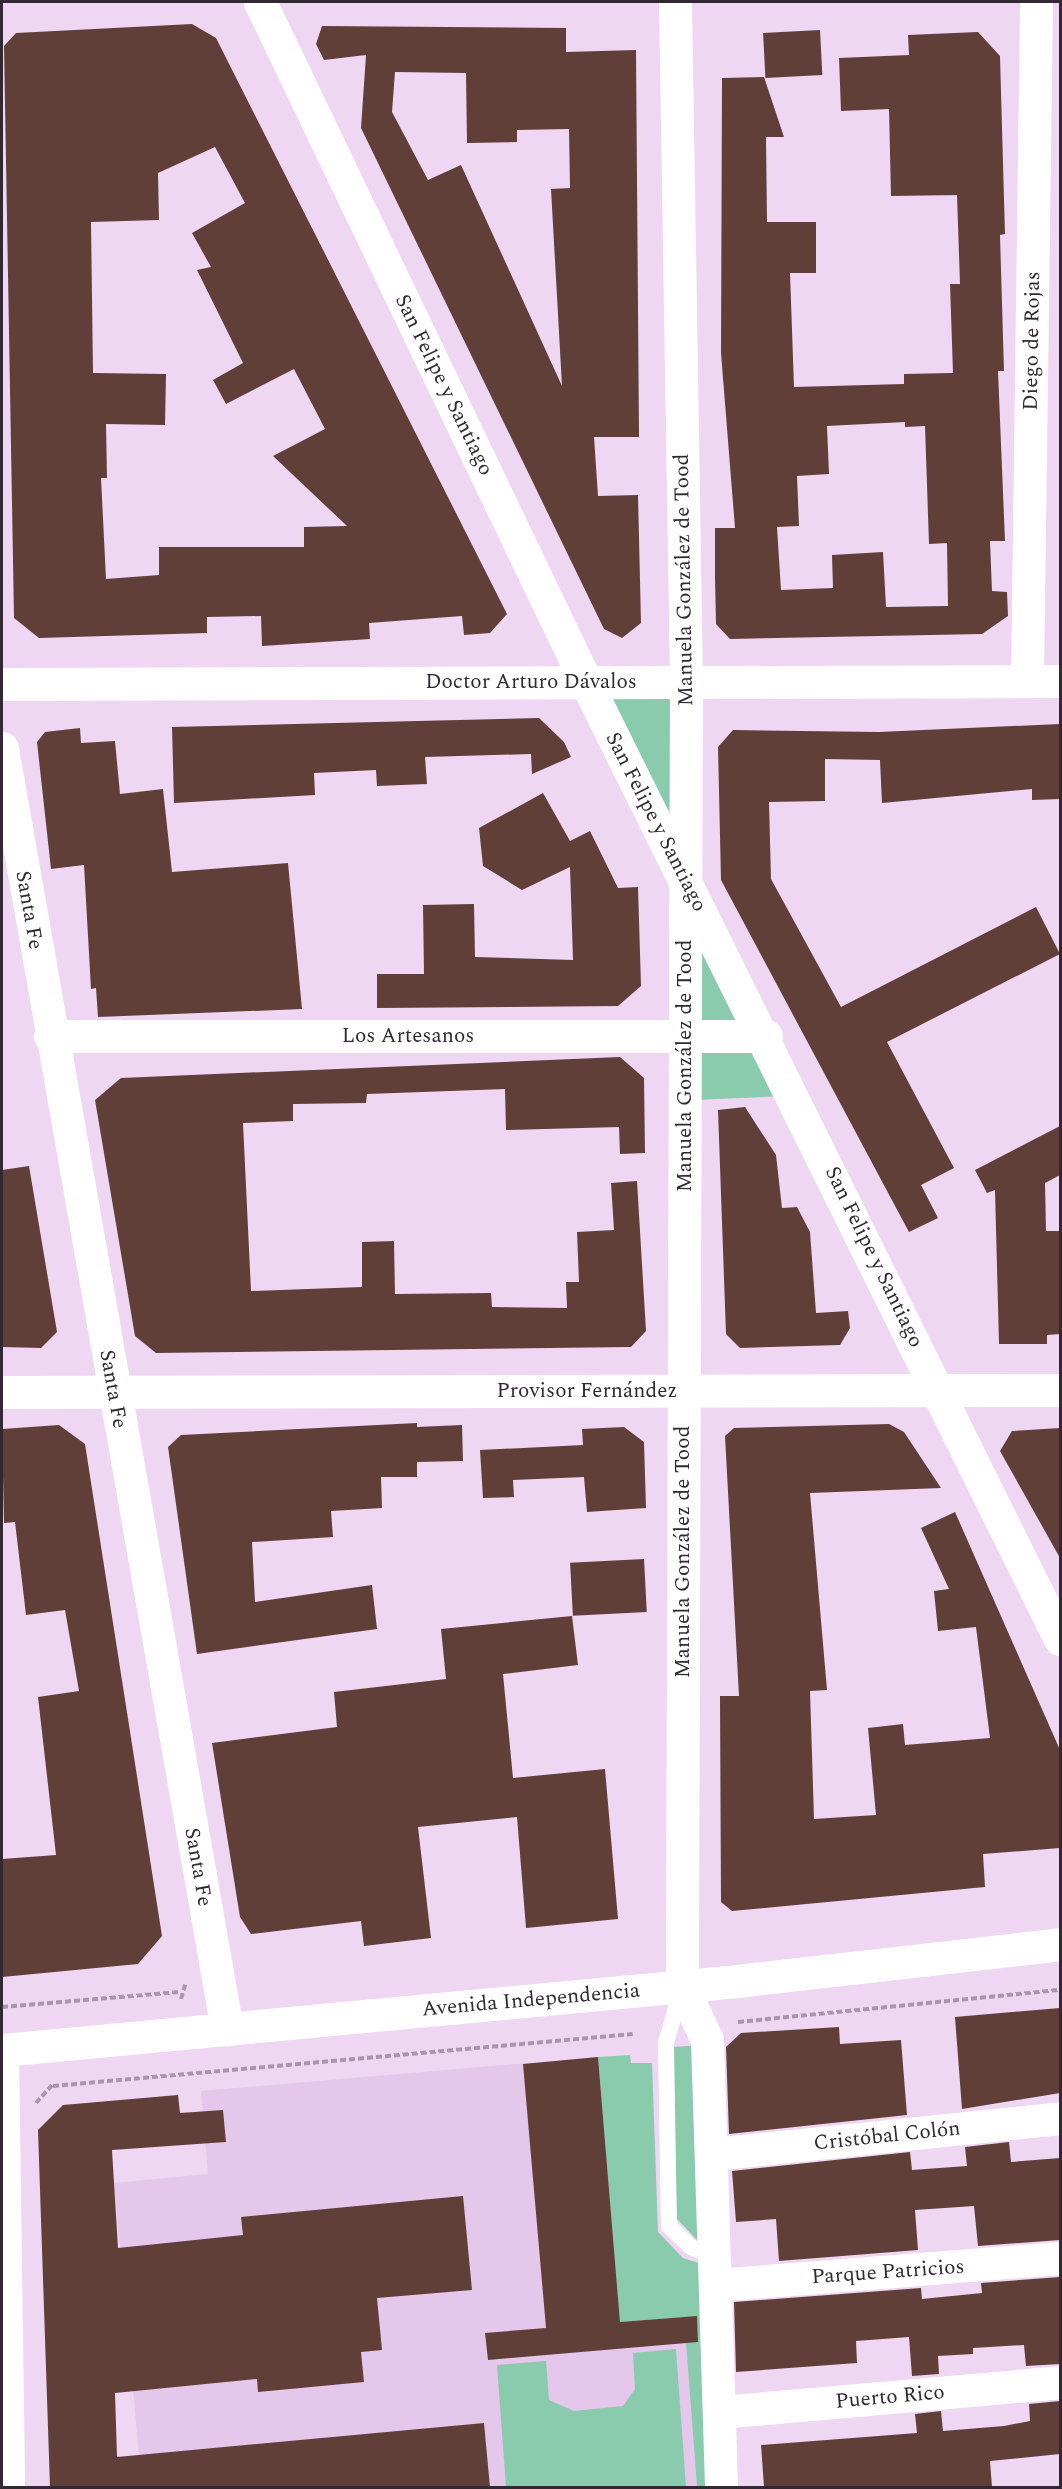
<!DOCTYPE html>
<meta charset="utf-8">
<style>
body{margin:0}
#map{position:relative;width:1062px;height:2489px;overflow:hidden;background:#efd6f3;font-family:Spectral,serif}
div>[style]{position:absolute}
.built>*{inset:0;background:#e4c7ea}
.green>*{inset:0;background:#89cbac}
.building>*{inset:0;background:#603f39;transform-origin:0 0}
.path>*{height:4px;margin-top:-2px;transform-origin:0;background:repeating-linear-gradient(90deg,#a996ac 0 6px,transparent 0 9px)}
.service>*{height:16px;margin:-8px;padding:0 8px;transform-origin:8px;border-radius:8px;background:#fff}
.minor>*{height:33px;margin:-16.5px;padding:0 16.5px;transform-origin:16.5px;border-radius:16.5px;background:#fff}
.tertiary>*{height:33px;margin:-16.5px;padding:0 16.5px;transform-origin:16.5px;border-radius:16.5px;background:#fff}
.secondary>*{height:33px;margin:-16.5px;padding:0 16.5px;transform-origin:16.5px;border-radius:16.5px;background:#fff}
span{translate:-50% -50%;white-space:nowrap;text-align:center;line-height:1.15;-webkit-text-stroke:6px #fff;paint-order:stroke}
.street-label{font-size:21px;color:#312833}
.frame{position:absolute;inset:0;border:3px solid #312833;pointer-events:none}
</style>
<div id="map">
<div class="built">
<div style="clip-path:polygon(598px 2057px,621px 2322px,684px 2317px,697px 2487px,490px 2487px,484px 2423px,139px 2455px,114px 2183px,208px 2174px,201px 2091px)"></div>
</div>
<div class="green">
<div style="clip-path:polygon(682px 686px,681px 860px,594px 687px)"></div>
<div style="clip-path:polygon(691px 903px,787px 1096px,693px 1100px)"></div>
<div style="clip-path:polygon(704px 2045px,711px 2245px,697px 2240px,677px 2219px,672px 2047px)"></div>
<div style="clip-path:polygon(630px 2055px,631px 2063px,652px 2063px,658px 2232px,683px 2258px,705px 2265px,713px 2487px,697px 2487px,684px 2317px,620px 2322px,598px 2057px)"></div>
<div style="clip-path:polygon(676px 2349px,686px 2487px,506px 2487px,497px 2365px,546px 2361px,549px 2400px,574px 2411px,623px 2406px,635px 2389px,633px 2353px)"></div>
</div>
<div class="building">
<div style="clip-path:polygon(evenodd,192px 24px,216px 38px,507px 614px,490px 633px,464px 635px,462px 616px,369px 623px,370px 639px,262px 646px,261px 616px,207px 617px,207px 633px,39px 638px,14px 618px,4px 46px,16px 33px,192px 24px,215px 147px,245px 203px,192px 233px,211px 267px,197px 270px,243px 363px,213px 380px,226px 404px,294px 369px,325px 429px,273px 456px,347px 526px,304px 527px,304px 547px,159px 547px,159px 575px,106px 579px,101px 478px,107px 478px,106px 424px,165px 425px,166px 374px,93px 373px,91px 222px,159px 220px,158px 173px,215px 147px)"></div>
<div style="clip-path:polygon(evenodd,322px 26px,566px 28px,566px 52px,636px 50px,639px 437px,594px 437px,598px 496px,638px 495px,641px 623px,622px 638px,604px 629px,361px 128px,366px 55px,324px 60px,316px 44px,322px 26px,395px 72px,466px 73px,467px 143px,517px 142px,517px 130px,569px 129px,570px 188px,551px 189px,562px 386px,461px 165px,428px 180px,392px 112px,395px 72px)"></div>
<div style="left:820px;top:30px;width:45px;height:57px;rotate:87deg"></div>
<div style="clip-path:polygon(evenodd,978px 32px,1000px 56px,1005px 234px,1000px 235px,1004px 371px,998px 371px,1005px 541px,990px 541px,992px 591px,1007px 592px,1008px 616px,982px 634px,730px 639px,716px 624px,715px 577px,715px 528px,735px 528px,721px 353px,722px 78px,764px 77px,784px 137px,766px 137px,767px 222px,816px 222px,816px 273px,790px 273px,794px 387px,904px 384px,904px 374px,953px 373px,950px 284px,960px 284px,957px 195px,891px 196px,889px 109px,841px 111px,839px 58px,909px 55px,908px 35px,978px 32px,905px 422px,905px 427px,925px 426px,929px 544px,947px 543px,948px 606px,886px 607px,883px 552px,832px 555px,833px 588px,781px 590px,777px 527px,799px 526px,797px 476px,829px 474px,827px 426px,905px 422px)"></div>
<div style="clip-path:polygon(539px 718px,564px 742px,571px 757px,532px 774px,531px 754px,425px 757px,427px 784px,377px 786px,376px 770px,314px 773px,315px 795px,174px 803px,172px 727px)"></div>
<div style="clip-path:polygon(1060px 724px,1060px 799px,1032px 800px,1032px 789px,882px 803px,880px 760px,825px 759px,825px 801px,769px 802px,771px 879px,841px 1007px,1036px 907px,1060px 954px,887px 1042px,954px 1168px,921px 1185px,938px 1218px,909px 1232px,721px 880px,718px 747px,733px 730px,879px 732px)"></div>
<div style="clip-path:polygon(80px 728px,81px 743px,115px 741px,120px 794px,163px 789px,172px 872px,288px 863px,302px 1009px,98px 1017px,96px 988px,91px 989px,84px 865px,51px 869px,37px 742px,45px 732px)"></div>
<div style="clip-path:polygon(543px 793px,570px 841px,590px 831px,618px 888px,638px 887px,641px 986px,618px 1006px,377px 1008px,377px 974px,424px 974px,423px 905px,474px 904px,475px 957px,573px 960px,570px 867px,522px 890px,483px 866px,479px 828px)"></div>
<div style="clip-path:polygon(620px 1057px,644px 1078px,645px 1153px,620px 1154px,619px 1127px,506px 1130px,505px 1089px,367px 1094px,366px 1103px,293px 1104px,293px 1121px,243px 1123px,251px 1291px,362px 1287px,362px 1242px,394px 1241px,395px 1294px,491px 1293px,492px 1307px,567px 1308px,566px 1282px,579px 1282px,577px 1232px,614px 1230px,611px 1183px,637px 1181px,646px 1331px,631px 1347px,156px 1353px,135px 1336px,95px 1100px,121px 1078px)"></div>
<div style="clip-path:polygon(745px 1107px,776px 1155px,782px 1208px,797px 1207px,810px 1232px,816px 1313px,848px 1311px,850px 1328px,840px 1345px,740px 1348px,726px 1334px,718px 1110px)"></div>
<div style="clip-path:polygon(1060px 1126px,1060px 1175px,1045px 1183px,1046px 1231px,1060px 1231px,1060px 1334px,1047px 1335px,1047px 1344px,999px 1344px,995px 1190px,987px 1193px,975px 1170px)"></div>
<div style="clip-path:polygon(29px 1166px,57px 1332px,41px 1348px,2px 1347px,2px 1170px)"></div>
<div style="clip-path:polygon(417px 1423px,417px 1427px,462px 1425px,463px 1461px,417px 1462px,417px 1477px,381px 1477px,382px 1508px,331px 1511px,333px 1537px,252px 1542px,255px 1602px,372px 1585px,377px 1629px,197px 1654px,168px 1447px,181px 1435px)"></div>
<div style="clip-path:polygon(889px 1424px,904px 1432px,941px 1488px,810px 1493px,827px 1690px,810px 1691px,814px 1819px,876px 1815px,868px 1728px,903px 1724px,905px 1745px,990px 1738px,976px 1627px,938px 1631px,934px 1591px,949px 1589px,921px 1528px,955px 1512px,1060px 1750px,1060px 1848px,983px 1854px,985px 1887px,732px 1911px,721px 1902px,720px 1696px,739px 1696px,725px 1436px,734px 1428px)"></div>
<div style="clip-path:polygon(59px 1425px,85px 1444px,162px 1936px,138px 1964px,2px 1977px,2px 1859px,56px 1855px,38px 1697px,79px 1691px,65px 1610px,26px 1615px,15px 1522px,4px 1523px,2px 1429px)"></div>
<div style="clip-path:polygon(624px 1427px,644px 1442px,646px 1508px,587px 1512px,584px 1477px,513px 1480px,514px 1497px,483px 1498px,480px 1450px,583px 1445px,582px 1429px)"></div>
<div style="clip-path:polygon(1060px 1428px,1060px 1558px,1000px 1451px,1012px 1431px)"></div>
<div style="left:644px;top:1559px;width:53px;height:74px;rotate:87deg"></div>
<div style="clip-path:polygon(572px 1616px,578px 1665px,503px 1674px,513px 1778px,605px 1769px,618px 1919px,526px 1928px,517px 1817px,418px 1827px,431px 1938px,364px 1946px,361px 1921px,251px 1934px,240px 1917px,212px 1743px,337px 1727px,334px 1692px,446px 1679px,441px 1629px)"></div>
<div style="clip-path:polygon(1060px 2008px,1060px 2093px,962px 2109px,955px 2017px)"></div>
<div style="clip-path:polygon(839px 2027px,840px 2044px,901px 2040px,907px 2115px,729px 2134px,726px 2047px,741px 2033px)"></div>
<div style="clip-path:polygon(598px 2057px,620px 2322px,697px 2316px,698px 2342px,488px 2360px,485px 2333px,546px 2328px,523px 2064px)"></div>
<div style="clip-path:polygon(178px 2095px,180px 2113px,223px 2110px,226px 2142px,112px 2150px,118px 2248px,243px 2235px,241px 2217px,463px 2196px,472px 2290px,377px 2298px,382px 2350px,361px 2352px,364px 2382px,258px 2392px,257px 2379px,115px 2393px,117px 2457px,484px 2423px,490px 2487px,50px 2487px,38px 2130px,63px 2105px)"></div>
<div style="clip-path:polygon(1009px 2142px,1011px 2162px,1060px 2158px,1060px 2240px,978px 2246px,974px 2206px,915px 2210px,918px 2250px,779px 2261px,776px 2219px,736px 2222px,732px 2171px,910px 2152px,912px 2170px,967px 2166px,965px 2147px)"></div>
<div style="clip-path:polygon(1060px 2277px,1060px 2364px,1026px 2366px,1024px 2345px,973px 2348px,973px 2354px,938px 2356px,939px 2374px,912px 2376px,909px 2337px,856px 2341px,857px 2363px,736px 2372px,734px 2302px,921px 2288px,922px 2299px,982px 2293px,981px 2283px)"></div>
<div style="clip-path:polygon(1060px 2401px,1060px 2454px,990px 2461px,992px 2487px,764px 2487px,761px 2445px,917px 2433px,915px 2414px,941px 2411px,943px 2431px,1004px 2426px,1030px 2421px,1029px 2404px)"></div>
</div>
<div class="path">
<div style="left:181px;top:1999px;width:15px;rotate:-74deg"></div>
<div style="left:2px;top:2007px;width:178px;rotate:-4.8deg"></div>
<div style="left:738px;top:2022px;width:324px;rotate:-5.7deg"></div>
<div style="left:53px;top:2086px;width:582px;rotate:-5.12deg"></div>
<div style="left:36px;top:2103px;width:25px;rotate:-48deg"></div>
</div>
<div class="service">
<div style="left:681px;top:1990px;width:55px;rotate:105.8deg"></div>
<div style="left:666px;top:2043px;width:183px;rotate:89.1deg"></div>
<div style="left:669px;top:2226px;width:30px;rotate:44deg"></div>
<div style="left:691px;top:2247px;width:27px;rotate:24deg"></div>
</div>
<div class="minor">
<div style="left:675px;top:2px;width:680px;rotate:89.07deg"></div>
<div style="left:686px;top:682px;width:1304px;rotate:90.18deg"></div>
<div style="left:682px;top:1986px;width:60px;rotate:65.2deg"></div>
<div style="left:707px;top:2040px;width:448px;rotate:88.2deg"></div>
<div style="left:1027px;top:681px;width:679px;rotate:-89.24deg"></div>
<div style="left:2px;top:684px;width:1058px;rotate:-0.16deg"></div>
<div style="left:2px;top:748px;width:1301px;rotate:80.04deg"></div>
<div style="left:50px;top:1036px;width:716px"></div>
<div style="left:713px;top:2154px;width:349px;rotate:-5.9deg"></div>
<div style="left:716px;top:2285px;width:345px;rotate:-4.5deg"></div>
<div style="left:720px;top:2412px;width:341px;rotate:-5deg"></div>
</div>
<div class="tertiary">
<div style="left:260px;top:2px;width:754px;rotate:64.39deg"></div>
<div style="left:586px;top:682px;width:1068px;rotate:63.65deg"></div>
<div style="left:2px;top:1392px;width:1058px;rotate:-0.11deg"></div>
<div style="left:2px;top:2050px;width:438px;rotate:89.2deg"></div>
</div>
<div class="secondary">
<div style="left:2px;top:2050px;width:738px;rotate:-5.36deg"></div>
<div style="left:737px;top:1981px;width:325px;rotate:-6.5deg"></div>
</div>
<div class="street-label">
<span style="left:1032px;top:341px;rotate:-89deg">Diego de Rojas</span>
<span style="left:444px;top:385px;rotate:64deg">San Felipe y Santiago</span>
<span style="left:684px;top:580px;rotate:-91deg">Manuela González de Tood</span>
<span style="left:531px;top:682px">Doctor Arturo Dávalos</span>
<span style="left:656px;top:822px;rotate:63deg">San Felipe y Santiago</span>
<span style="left:29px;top:910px;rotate:80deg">Santa Fe</span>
<span style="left:408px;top:1036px">Los Artesanos</span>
<span style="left:685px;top:1066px;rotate:-90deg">Manuela González de Tood</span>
<span style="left:874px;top:1257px;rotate:64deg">San Felipe y Santiago</span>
<span style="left:113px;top:1389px;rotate:80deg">Santa Fe</span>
<span style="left:587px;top:1391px">Provisor Fernández</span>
<span style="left:683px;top:1552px;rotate:-90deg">Manuela González de Tood</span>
<span style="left:198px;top:1867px;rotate:80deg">Santa Fe</span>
<span style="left:531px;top:2000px;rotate:-5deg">Avenida Independencia</span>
<span style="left:887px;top:2136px;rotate:-6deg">Cristóbal Colón</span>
<span style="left:888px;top:2272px;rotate:-4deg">Parque Patricios</span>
<span style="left:890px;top:2397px;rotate:-5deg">Puerto Rico</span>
</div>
<div class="frame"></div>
</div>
